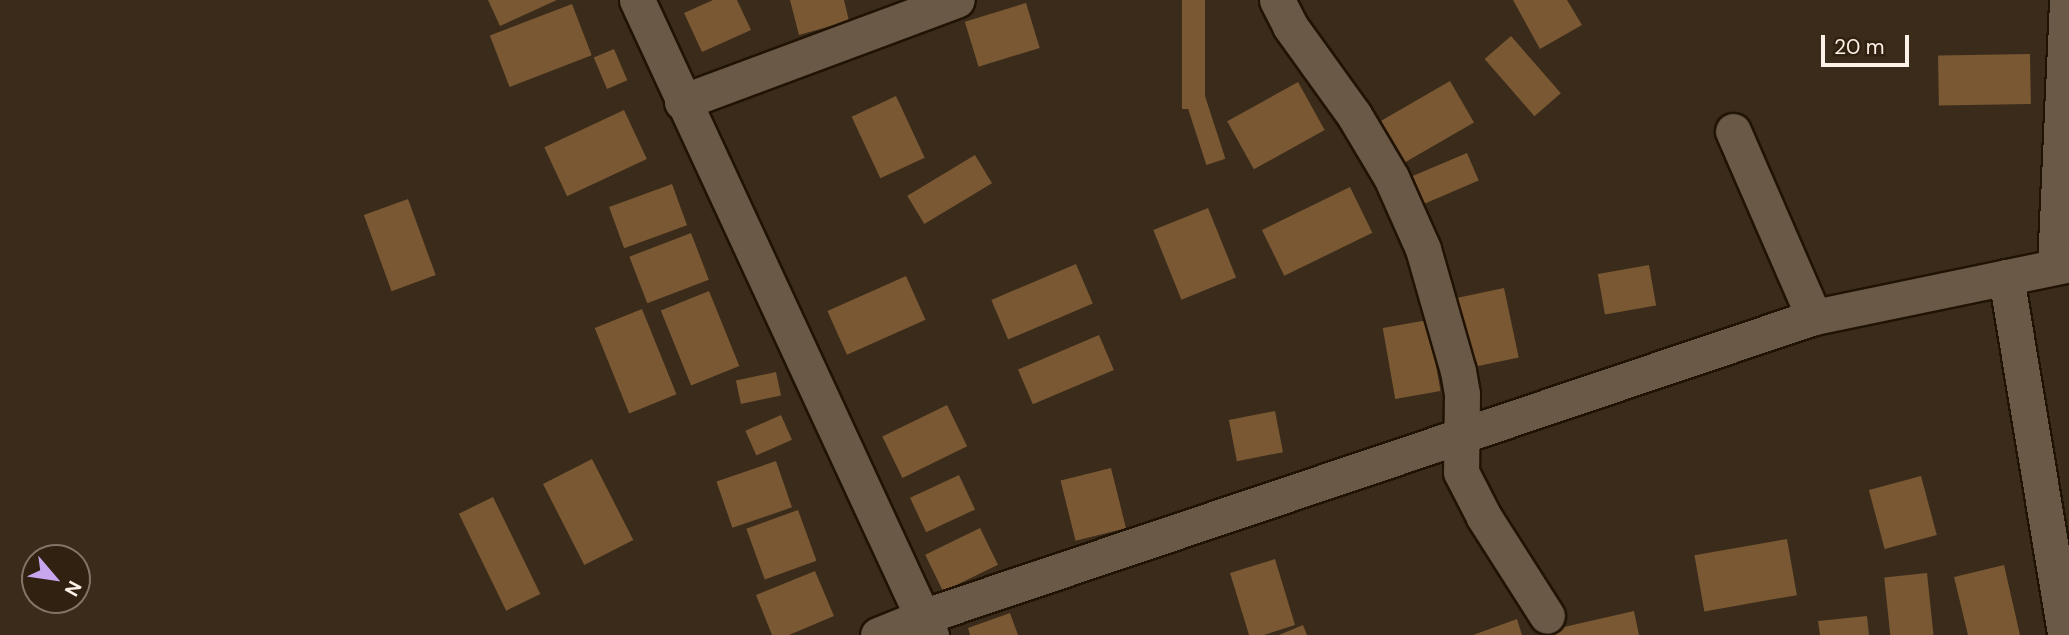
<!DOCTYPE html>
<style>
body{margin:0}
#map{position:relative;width:2069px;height:635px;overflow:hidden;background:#3a2b1a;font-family:"DM Sans",sans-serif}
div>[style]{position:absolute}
.building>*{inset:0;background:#795833;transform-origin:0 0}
.roads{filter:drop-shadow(2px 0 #211304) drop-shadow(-2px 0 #211304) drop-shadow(0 2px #211304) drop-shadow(0 -2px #211304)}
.minor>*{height:35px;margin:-17.5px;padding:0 17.5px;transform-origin:17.5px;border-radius:17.5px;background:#6a5947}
span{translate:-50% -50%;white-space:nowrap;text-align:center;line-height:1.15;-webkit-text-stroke:6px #302111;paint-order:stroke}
.north{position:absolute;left:21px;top:544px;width:70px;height:70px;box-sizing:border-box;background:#302111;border:2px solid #827567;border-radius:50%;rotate:119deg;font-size:19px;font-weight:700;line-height:28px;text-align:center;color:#fcf2e8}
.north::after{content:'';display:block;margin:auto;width:24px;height:32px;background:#c8a6ef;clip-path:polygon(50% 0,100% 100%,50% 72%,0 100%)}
.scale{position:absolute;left:1821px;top:35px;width:88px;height:32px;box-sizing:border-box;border:4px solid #fcf2e8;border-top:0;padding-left:9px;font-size:21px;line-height:24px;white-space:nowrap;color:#fcf2e8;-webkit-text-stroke:5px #302111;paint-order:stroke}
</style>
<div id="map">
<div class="building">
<div style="clip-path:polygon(488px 0,557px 0,500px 26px)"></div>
<div style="clip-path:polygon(713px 0,737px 0,751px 30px,702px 52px,684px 13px)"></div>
<div style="clip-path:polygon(790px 0,844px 0,849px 21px,799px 35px)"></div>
<div style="left:1182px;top:0;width:23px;height:109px"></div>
<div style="clip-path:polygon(1513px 0,1567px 0,1582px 25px,1540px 49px)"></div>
<div style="left:1026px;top:3px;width:47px;height:64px;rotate:73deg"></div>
<div style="left:572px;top:4px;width:55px;height:88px;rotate:69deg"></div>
<div style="left:1511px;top:36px;width:76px;height:35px;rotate:49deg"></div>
<div style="left:614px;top:49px;width:34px;height:22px;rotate:67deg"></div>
<div style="left:2030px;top:54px;width:50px;height:92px;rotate:89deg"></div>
<div style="left:1450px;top:81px;width:48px;height:91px;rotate:60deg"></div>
<div style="left:1298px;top:82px;width:55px;height:81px;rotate:61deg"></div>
<div style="left:896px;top:96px;width:68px;height:49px;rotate:65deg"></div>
<div style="left:1205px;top:96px;width:66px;height:20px;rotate:72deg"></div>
<div style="left:624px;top:110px;width:54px;height:88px;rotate:65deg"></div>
<div style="left:1467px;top:153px;width:30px;height:59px;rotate:67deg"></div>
<div style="left:975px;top:155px;width:33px;height:79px;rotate:59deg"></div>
<div style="left:672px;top:184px;width:44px;height:67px;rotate:70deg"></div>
<div style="left:1350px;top:187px;width:51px;height:98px;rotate:64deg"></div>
<div style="left:408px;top:199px;width:81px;height:47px;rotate:70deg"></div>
<div style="left:1208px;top:208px;width:75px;height:59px;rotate:68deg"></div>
<div style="left:691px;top:233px;width:50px;height:66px;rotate:69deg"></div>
<div style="left:1076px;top:264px;width:43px;height:92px;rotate:67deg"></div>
<div style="left:1649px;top:265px;width:41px;height:52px;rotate:80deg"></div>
<div style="left:906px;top:276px;width:48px;height:86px;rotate:66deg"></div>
<div style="left:1504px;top:288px;width:71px;height:51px;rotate:78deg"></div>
<div style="left:709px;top:291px;width:81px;height:52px;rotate:68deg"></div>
<div style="left:642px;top:309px;width:92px;height:51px;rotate:68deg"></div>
<div style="left:1428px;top:320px;width:72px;height:46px;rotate:80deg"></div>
<div style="left:1099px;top:335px;width:38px;height:88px;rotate:67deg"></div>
<div style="left:776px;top:372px;width:24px;height:41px;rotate:78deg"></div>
<div style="left:947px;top:405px;width:46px;height:72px;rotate:64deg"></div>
<div style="left:1275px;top:411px;width:42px;height:47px;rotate:79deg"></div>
<div style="left:781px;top:415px;width:27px;height:39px;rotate:66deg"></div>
<div style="left:592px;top:459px;width:91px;height:55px;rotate:63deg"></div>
<div style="left:776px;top:461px;width:49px;height:63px;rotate:71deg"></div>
<div style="left:1111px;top:468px;width:62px;height:52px;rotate:76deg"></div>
<div style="left:959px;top:475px;width:38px;height:54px;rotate:65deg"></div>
<div style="left:1921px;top:476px;width:61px;height:54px;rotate:75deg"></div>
<div style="left:493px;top:497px;width:108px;height:38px;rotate:64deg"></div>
<div style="left:798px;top:510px;width:54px;height:55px;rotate:70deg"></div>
<div style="left:980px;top:528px;width:41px;height:61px;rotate:64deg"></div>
<div style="left:1787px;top:539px;width:57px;height:94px;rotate:80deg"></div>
<div style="clip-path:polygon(1275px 559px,1295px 625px,1264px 635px,1249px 635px,1230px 573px)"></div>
<div style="clip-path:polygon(2004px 565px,2020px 635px,1968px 635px,1954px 577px)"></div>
<div style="clip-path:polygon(815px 571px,834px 616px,789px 635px,772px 635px,756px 595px)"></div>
<div style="left:1927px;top:573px;width:62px;height:43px;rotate:84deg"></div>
<div style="clip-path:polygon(1634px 611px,1639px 635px,1543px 635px,1542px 632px)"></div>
<div style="clip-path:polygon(1010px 613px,1018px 635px,970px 635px,968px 628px)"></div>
<div style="clip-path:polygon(1867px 616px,1869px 635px,1820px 635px,1818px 621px)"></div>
<div style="clip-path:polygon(1517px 619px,1522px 635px,1473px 635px)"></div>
<div style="clip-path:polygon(1303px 625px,1307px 635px,1279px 635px)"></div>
</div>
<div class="roads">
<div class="minor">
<div style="left:637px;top:0;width:700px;rotate:65.16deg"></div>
<div style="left:1277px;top:0;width:29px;rotate:63deg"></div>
<div style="left:1290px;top:26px;width:110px;rotate:54.3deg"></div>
<div style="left:1354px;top:115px;width:72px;rotate:59.2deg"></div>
<div style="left:1391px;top:177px;width:79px;rotate:66deg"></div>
<div style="left:1423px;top:249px;width:127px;rotate:74deg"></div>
<div style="left:1458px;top:371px;width:23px;rotate:80deg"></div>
<div style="left:1462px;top:394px;width:78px;rotate:90.7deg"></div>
<div style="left:1461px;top:472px;width:51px;rotate:62.9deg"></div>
<div style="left:1484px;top:517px;width:117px;rotate:57.5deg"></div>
<div style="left:682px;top:102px;width:293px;rotate:-20.4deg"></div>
<div style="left:1733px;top:131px;width:203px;rotate:66.5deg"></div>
<div style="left:2055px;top:266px;width:266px;rotate:-87.4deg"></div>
<div style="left:2006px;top:277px;width:363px;rotate:80.6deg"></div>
<div style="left:878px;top:635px;width:48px;rotate:-22.2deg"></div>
<div style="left:922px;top:617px;width:941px;rotate:-18.59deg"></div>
<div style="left:1814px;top:317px;width:260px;rotate:-11.7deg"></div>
</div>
</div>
<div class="north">N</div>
<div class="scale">20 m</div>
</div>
